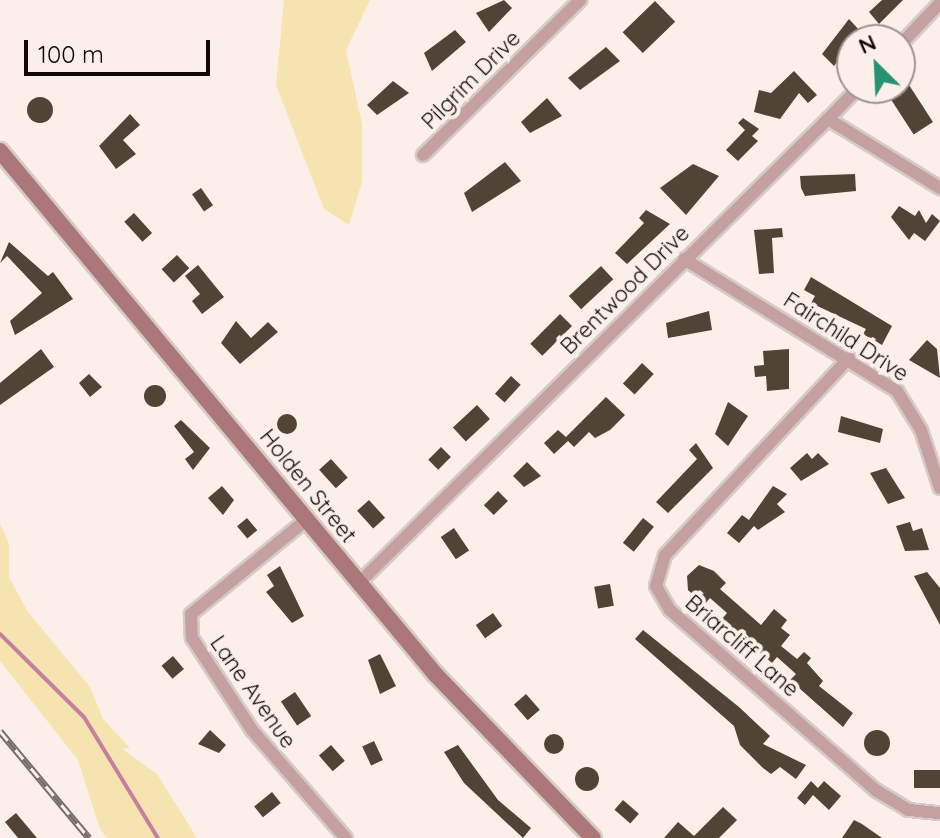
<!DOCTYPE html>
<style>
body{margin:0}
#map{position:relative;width:940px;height:838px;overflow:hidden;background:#fcefea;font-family:Quicksand,sans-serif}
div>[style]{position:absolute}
.green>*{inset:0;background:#f5e4b0}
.stream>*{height:4px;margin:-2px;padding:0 2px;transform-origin:2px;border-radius:2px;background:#c67f9d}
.building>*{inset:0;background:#504437;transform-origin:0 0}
.round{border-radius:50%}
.roads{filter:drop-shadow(2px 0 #d6cac6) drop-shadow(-2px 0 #d6cac6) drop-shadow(0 2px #d6cac6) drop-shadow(0 -2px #d6cac6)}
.street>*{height:12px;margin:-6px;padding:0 6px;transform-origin:6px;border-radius:6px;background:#c4a0a0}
.secondary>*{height:16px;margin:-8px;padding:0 8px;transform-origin:8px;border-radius:8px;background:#ab7778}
.rail>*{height:7px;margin-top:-3.5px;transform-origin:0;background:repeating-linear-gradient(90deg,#fcefea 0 12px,#776e6a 0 24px);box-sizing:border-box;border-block:2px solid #776e6a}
span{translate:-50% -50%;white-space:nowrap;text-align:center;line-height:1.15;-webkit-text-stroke:8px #fcefea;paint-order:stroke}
.street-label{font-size:22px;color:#100a07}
.north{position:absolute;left:836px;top:24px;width:80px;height:80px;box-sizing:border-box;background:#fcefea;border:2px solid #9e938f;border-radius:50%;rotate:336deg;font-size:22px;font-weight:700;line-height:32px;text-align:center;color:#100a07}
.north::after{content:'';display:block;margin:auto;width:28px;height:36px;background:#269271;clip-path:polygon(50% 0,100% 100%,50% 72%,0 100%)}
.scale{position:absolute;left:24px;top:40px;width:186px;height:36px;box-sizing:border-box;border:4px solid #100a07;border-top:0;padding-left:10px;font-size:24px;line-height:28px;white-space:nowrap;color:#100a07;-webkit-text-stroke:6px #fcefea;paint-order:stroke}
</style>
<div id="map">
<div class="green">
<div style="clip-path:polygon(284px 0,370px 0,346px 50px,362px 124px,362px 182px,349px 225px,324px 209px,276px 85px)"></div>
<div style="clip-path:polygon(0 524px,9px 544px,9px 577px,28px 612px,90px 687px,103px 719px,130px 748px,122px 749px,157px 774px,197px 838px,107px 838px,100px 829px,78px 760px,0 661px)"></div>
</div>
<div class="stream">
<div style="left:0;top:634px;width:118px;rotate:44.7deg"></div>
<div style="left:84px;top:717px;width:142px;rotate:58.6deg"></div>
</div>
<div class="building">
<div style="clip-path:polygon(504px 0,512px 8px,489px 32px,476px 13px)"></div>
<div style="clip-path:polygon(882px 0,903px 0,879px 24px,869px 12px)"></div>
<div style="left:655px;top:1px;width:29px;height:45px;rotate:46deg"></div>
<div style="clip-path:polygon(849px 19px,860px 31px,834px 66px,822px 54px)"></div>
<div style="clip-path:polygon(455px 30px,466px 42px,432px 71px,424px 53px)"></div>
<div style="clip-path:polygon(606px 47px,620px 61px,580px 90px,568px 78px)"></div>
<div style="clip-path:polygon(794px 71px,817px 95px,808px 103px,799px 93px,780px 119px,754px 112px,759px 90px,771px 93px)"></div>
<div style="clip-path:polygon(393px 81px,409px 93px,377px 115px,367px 105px)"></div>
<div style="left:909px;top:85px;width:44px;height:23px;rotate:57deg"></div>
<div class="round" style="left:27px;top:97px;width:26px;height:26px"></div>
<div style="clip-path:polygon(547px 98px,562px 116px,530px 133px,521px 122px)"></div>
<div style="clip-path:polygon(130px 114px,140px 125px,123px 140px,136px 154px,116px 169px,99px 146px)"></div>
<div style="clip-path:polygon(743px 118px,759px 129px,752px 136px,758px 141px,738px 161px,726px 150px,745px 130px,738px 123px)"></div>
<div style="clip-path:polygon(505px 162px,521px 181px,472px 212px,464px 193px)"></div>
<div style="clip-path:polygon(693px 164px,719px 176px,686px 215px,660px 188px)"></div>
<div style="clip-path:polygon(855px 174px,856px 191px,805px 196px,801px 188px,800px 176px)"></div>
<div style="left:201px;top:188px;width:21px;height:11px;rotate:55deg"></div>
<div style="clip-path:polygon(899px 206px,915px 216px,919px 210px,926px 223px,932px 214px,940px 221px,925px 241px,914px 233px,909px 240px,891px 217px)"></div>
<div style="clip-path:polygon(646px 210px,670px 224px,627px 264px,615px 253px,644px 223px,639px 218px)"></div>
<div style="left:134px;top:213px;width:27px;height:13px;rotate:48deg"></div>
<div style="clip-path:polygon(782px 228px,783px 237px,772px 238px,774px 273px,759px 274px,754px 230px)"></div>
<div style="clip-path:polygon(9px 242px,48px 276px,53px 272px,73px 299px,15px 335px,10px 321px,42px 293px,7px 256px,0 263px)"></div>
<div style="left:177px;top:255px;width:18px;height:21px;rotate:47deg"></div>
<div style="clip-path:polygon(198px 265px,224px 297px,202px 314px,192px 301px,200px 294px,185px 276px)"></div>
<div style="left:601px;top:266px;width:18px;height:44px;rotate:47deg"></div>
<div style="clip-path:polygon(811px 277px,892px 326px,882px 345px,863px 334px,866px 329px,811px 303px,815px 296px,804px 290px)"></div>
<div style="clip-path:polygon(709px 311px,712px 330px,668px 338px,666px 323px)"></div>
<div style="left:560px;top:314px;width:17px;height:42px;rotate:45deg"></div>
<div style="clip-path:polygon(236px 321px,251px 338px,268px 322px,278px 332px,240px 364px,221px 343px)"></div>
<div style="clip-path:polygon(927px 340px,937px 349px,940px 378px,909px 360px)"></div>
<div style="clip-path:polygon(41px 349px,54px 367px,0 405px,0 383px)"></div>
<div style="clip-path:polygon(789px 349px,789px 389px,767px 391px,766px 376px,755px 377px,754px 366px,764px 365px,763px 351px)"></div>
<div style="left:642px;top:363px;width:16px;height:28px;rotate:43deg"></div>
<div style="clip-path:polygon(89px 374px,102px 387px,90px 397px,79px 383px)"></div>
<div style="left:511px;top:376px;width:13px;height:24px;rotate:42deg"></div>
<div class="round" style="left:144px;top:385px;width:22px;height:22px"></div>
<div style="clip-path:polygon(606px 397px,625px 415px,610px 430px,595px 438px,589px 432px,574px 447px,568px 441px,554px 454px,544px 443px,558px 430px,566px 437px)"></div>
<div style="clip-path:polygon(728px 402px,748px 416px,728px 446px,715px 434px)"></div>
<div style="left:477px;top:405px;width:19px;height:33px;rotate:47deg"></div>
<div class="round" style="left:277px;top:414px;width:20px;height:20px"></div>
<div style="clip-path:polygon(841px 416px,883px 429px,880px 443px,838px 432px)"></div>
<div style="clip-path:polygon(181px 420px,210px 448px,193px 470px,185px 459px,194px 452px,174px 426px)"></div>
<div style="clip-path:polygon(696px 443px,713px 468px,668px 513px,656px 502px,697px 459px,689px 450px)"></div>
<div style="left:441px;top:447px;width:14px;height:18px;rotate:45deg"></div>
<div style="clip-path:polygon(807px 453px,812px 459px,818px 453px,829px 464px,801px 481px,790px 468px)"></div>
<div style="left:331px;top:459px;width:25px;height:16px;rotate:48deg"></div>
<div style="clip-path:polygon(527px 462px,541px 476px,524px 487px,513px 476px)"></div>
<div style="clip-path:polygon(886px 468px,905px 498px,888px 504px,870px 473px)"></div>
<div style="clip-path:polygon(222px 486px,234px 500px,223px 515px,208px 498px)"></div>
<div style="clip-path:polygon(773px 486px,787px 494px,777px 504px,785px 512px,758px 530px,754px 526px,739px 543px,727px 533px,742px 515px,749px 520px)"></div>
<div style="left:498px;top:491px;width:14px;height:20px;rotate:45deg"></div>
<div style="left:369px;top:500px;width:24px;height:16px;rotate:48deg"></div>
<div style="left:247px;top:518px;width:16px;height:13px;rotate:50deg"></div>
<div style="left:643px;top:518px;width:14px;height:32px;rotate:39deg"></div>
<div style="clip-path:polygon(910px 522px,913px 531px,922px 528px,929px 550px,905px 551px,896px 526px)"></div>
<div style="left:454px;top:528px;width:27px;height:16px;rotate:56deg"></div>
<div style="clip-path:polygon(699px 565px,714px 571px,726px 583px,720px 589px,761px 625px,774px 609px,787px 620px,781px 628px,790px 635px,781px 646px,797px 659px,804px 652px,811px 658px,807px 663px,823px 681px,819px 686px,853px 713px,843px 727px,790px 680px,796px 674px,777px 657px,772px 663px,722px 619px,727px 613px,710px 598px,704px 605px,688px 590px,687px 576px)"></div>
<div style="clip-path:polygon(280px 566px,304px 616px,292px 623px,266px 592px,274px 586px,267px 575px)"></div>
<div style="clip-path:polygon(927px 572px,940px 588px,940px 625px,914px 576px)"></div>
<div style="left:610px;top:584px;width:22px;height:16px;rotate:80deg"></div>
<div style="left:493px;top:613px;width:16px;height:21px;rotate:55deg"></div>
<div style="clip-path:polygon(643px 630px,739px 707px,770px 736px,763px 744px,806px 765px,796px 779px,780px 767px,771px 774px,763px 768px,740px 745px,734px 726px,635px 639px)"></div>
<div style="clip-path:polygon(380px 654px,396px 686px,380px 694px,368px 660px)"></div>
<div style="left:173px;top:656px;width:17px;height:15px;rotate:50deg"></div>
<div style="left:295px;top:692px;width:29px;height:17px;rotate:56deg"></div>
<div style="left:526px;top:694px;width:21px;height:16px;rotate:49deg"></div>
<div style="clip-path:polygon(210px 730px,226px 745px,219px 753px,198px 744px)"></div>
<div class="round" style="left:864px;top:730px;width:26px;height:26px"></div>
<div class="round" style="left:544px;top:734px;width:20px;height:20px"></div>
<div style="left:374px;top:741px;width:21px;height:13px;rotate:65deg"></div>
<div style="left:331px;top:745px;width:21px;height:16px;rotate:49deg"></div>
<div style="clip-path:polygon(458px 745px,498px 800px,531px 828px,523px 838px,464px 783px,444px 752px)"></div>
<div class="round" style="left:575px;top:767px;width:24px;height:24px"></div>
<div style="left:940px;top:770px;width:18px;height:26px;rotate:90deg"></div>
<div style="clip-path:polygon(811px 781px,818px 788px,824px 781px,841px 796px,829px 810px,813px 795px,805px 805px,797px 798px)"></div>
<div style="left:272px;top:792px;width:14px;height:23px;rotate:51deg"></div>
<div style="left:623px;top:800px;width:21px;height:13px;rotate:41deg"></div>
<div style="clip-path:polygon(723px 807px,737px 820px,719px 838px,664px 838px,678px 822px,694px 836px)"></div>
<div style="clip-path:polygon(16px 813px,37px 838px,18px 838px,5px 822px)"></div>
<div style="clip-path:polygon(854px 820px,862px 824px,882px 838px,842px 838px)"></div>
</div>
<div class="roads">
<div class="street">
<div style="left:900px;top:45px;width:58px;rotate:-46.4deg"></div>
<div style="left:828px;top:119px;width:43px;rotate:-45.9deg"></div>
<div style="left:423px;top:155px;width:221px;rotate:-44.6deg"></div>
<div style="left:684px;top:259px;width:251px;rotate:31.8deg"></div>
<div style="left:897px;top:391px;width:46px;rotate:58.4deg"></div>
<div style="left:921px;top:430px;width:61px;rotate:71.9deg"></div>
<div style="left:849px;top:358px;width:270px;rotate:133deg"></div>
<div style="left:665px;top:555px;width:32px;rotate:106deg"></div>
<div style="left:656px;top:586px;width:28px;rotate:60deg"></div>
<div style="left:670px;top:610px;width:275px;rotate:41.2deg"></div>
<div style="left:877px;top:791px;width:37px;rotate:31deg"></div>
<div style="left:909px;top:810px;width:31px;rotate:6deg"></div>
<div style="left:306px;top:520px;width:149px;rotate:140.7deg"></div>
<div style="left:191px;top:614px;width:24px;rotate:88deg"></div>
<div style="left:192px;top:638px;width:110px;rotate:56.9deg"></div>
<div style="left:252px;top:730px;width:143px;rotate:49deg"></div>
<div style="left:359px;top:583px;width:660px;rotate:-44.69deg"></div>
<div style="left:828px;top:119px;width:132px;rotate:31.6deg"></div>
</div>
<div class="secondary">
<div style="left:0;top:151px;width:682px;rotate:50.24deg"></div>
<div style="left:436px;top:675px;width:226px;rotate:46.1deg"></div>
</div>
</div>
<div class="rail">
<div style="left:0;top:731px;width:139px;rotate:50.2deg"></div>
</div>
<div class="street-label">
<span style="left:471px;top:80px;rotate:-45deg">Pilgrim Drive</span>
<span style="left:625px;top:290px;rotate:-45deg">Brentwood Drive</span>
<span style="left:846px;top:337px;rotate:33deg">Fairchild Drive</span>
<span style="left:308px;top:486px;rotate:51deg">Holden Street</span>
<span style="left:742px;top:646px;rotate:41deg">Briarcliff Lane</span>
<span style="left:253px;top:692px;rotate:55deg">Lane Avenue</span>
</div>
<div class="north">N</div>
<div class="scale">100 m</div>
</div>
